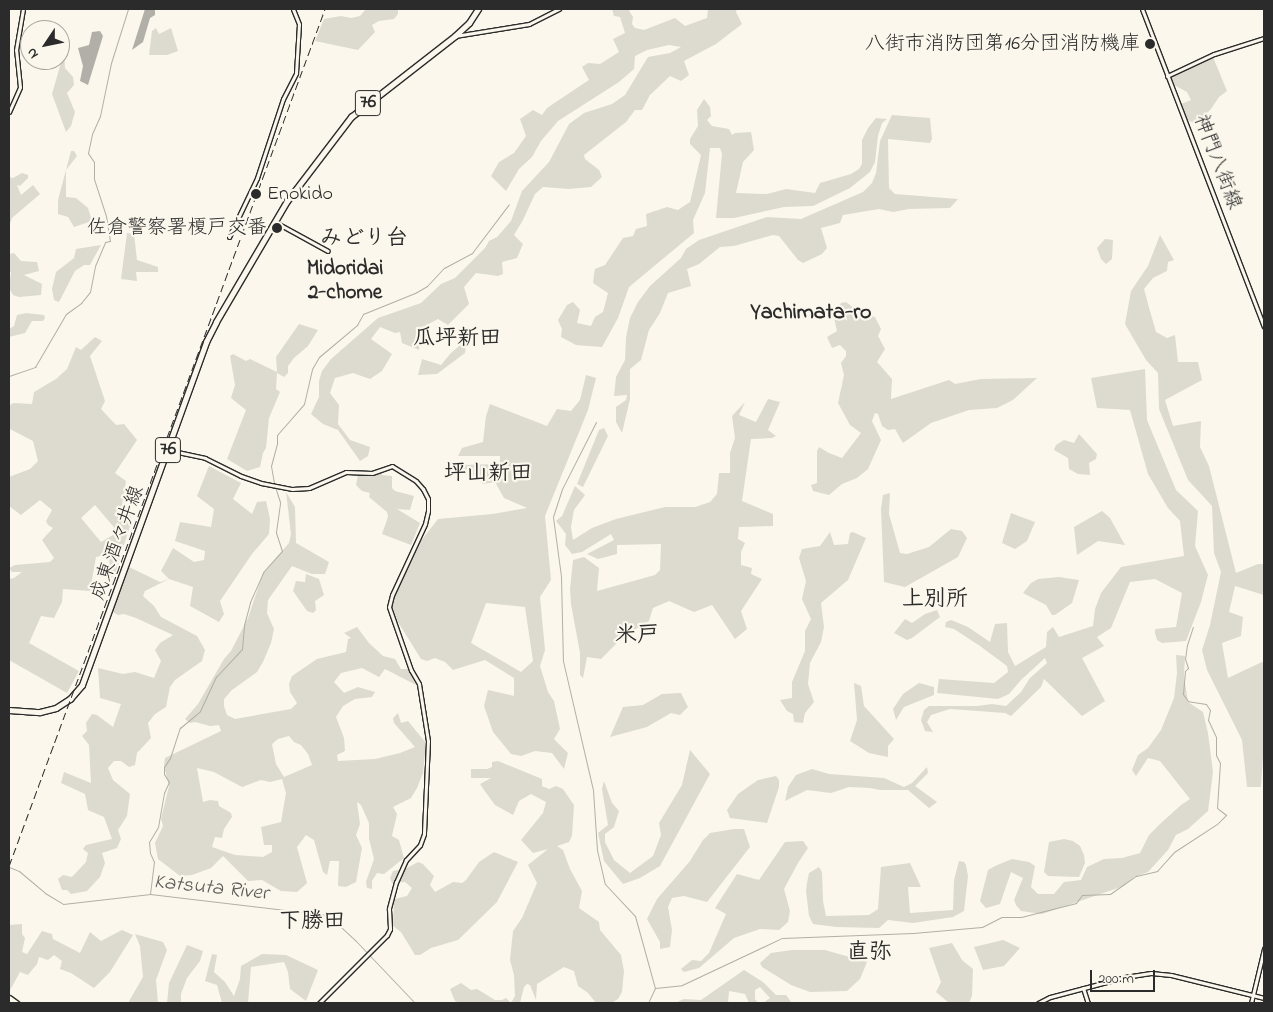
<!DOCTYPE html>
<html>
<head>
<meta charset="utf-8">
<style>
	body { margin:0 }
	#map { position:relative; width:1273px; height:1012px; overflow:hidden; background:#fbf7ec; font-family:"Indie Flower","Klee One",sans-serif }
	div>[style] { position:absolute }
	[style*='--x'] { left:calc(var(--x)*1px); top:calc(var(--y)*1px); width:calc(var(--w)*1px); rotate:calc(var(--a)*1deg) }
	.green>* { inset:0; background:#dddad0 }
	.water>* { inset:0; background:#b1afa7 }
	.stream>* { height:1px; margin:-0.5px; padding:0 0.5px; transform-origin:0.5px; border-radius:0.5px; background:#b1afa7 }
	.roads { filter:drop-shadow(1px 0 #2b2b2b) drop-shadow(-1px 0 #2b2b2b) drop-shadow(0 1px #2b2b2b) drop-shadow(0 -1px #2b2b2b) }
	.tertiary>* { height:3px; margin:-1.5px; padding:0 1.5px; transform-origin:1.5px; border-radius:1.5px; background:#fbf7ec }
	.secondary>* { height:3px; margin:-1.5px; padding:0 1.5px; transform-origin:1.5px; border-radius:1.5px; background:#fbf7ec }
	.primary>* { height:4.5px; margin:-2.25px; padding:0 2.25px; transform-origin:2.25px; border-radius:2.25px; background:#fbf7ec }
	.motorway>* { height:5px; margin:-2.5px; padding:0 2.5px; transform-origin:2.5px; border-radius:2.5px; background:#fbf7ec }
	.rail>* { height:1px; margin-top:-0.5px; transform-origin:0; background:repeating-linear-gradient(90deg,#2b2b2b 0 8px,transparent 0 12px) }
	.dots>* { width:14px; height:14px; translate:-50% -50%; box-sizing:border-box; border:2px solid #fbf7ec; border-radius:50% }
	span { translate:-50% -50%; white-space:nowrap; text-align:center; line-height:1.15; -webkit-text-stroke:4.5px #fbf7ec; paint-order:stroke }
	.shield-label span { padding:1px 4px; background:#fbf7ec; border:1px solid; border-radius:4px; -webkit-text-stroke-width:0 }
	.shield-label { font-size:19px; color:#2b2b2b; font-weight:700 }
	.poi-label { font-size:20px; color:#2b2b2b }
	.right { translate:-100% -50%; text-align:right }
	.left { translate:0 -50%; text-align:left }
	.street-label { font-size:20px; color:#2b2b2b }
	.neighbourhood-label { font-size:21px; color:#2b2b2b; font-weight:700 }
	.water-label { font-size:21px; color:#5a5956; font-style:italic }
	.quarter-label { font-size:22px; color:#2b2b2b; font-weight:700 }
	.frame { position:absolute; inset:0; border:10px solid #2b2b2b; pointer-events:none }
	.north { position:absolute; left:20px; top:20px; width:50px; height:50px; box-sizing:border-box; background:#fbf7ec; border:1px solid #a8a59f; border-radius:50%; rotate:236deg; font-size:14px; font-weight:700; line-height:20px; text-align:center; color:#2b2b2b }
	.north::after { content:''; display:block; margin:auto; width:18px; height:22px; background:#2b2b2b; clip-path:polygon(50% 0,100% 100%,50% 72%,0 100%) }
	.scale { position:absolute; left:1090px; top:970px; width:65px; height:22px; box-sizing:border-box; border:2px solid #2b2b2b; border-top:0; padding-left:6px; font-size:15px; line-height:18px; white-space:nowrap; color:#2b2b2b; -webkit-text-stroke:4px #fbf7ec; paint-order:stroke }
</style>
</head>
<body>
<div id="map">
	<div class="green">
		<i style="clip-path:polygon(366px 9px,398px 9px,398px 14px,394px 19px,379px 21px,372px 25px,375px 32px,358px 50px,315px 41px,324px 19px,341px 16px,351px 18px,360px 16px)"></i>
		<i style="clip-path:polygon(612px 9px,632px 9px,629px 11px,633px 17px,632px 24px,635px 28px,644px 30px,675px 18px,685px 26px,707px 18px,708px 9px,737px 9px,736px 12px,742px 24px,716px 44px,684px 61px,689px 75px,681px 81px,670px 76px,650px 95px,642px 110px,635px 110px,626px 122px,584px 155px,585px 159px,599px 170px,602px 177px,591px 187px,569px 189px,543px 187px,535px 194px,523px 220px,514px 235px,523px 244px,517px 258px,502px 262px,503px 274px,498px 276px,476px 273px,464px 287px,469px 304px,448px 325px,438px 319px,421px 328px,419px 350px,402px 343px,400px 332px,395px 333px,380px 327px,371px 339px,392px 354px,382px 371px,370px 379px,353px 373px,335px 378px,330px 393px,339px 405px,338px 424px,350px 440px,370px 447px,368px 456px,360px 461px,338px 430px,323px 424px,311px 414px,319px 397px,319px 381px,322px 371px,331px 359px,378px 318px,421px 303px,441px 284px,455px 278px,485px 248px,489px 241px,497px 237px,511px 221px,522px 191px,549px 162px,569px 124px,584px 113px,612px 104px,625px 95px,648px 57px,670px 53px,681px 47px,669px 45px,647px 50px,635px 56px,634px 69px,619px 82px,558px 121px,541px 141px,532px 157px,519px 169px,506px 191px,491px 176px,499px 162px,514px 153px,526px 136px,520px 119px,533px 110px,542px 115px,547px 108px,589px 80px,582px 67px,588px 63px,600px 64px,619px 52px,613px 39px,625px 33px,620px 17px,614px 16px)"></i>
		<i style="clip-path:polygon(156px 28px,159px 34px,171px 28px,178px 51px,167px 55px,149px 55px,152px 31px)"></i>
		<i style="clip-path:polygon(60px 41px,67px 44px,68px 49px,64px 50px,65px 68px,73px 77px,74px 85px,67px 93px,75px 112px,71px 126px,66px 132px,52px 94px,62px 59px)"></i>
		<i style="clip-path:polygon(1213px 57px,1227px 91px,1219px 97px,1211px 109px,1196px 124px,1185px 119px,1181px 104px,1191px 100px,1187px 92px,1172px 84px,1170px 76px)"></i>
		<i style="clip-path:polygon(704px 99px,710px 107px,711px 116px,707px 120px,712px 126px,729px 129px,732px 135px,735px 133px,751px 132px,754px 150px,743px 162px,736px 193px,767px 194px,786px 189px,815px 193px,820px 183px,851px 174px,859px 169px,862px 164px,862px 140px,868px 128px,876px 118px,887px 119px,882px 123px,878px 136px,875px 162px,870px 172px,850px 188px,813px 206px,784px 207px,734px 218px,716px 218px,722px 154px,720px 148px,710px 148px,705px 193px,693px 220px,694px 233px,629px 287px,618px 318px,602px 347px,576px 345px,561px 337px,562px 329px,558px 320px,567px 305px,573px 302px,580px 310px,577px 323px,591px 326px,595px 317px,603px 312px,608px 293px,593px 283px,594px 274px,595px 269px,605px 265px,623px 238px,633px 236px,636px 229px,647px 226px,646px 214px,667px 207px,678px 210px,690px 202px,701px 155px,690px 144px,690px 139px,698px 126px,697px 110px)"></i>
		<i style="clip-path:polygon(892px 115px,930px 118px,932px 139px,930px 143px,888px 139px,889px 188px,895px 194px,958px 199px,950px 208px,909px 209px,893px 212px,879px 209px,843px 215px,840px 223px,821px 228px,827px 248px,822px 254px,803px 263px,798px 260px,779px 236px,773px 235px,734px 246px,720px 247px,699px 264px,687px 269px,691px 286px,668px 293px,660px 313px,649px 330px,641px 360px,630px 369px,630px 399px,622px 433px,616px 422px,616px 407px,626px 400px,627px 395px,614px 396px,616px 377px,625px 360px,626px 337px,630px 318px,638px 302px,650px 286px,681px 258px,686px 249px,699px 240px,767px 217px,801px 219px,863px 192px,872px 183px,876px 173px,880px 141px)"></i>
		<i style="clip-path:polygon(71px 151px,74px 151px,77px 156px,66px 170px,66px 197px,76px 198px,88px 208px,92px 221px,74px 227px,68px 217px,58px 214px,58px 200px)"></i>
		<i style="clip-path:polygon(22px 173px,28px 175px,28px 178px,20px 186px,17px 185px,21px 195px,33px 185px,40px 194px,12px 218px,9px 226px,9px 177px,13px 178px)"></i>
		<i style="clip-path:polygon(127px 233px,134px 234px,137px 260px,158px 267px,158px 272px,136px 272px,137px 281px,121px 279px)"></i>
		<i style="clip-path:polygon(1160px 235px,1174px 260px,1168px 262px,1167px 271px,1153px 278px,1144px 289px,1148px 304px,1156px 332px,1167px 338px,1175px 335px,1178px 362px,1198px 362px,1202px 380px,1165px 400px,1173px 426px,1201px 421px,1200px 447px,1209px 466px,1236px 573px,1258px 564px,1264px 564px,1264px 595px,1235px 586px,1229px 612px,1243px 617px,1241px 636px,1222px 643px,1228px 678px,1262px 662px,1264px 664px,1264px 741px,1261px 787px,1247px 787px,1242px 740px,1207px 670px,1202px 650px,1210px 625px,1221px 572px,1214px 553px,1212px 506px,1188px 480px,1159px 409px,1158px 373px,1146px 360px,1125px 324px,1131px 291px,1148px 266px)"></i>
		<i style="clip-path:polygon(1105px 239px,1113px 240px,1112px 259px,1106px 264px,1101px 259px,1097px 248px)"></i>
		<i style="clip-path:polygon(101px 245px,90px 265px,84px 265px,75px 271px,59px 302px,54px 300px,52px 289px,56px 272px,74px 258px,76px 249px)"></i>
		<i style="clip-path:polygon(14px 253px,21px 261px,37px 262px,39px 271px,24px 275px,42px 284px,41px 295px,19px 297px,13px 295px,9px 288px,11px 272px,9px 271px,9px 254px)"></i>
		<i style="clip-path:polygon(846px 302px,859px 312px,875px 317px,881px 329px,878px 336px,885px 349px,877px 362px,892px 379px,891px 399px,949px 380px,955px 384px,981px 379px,1037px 378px,1013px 400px,997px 408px,969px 410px,931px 423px,903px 443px,895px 429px,888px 430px,882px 426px,878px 414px,875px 413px,872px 421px,881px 440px,868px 469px,857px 478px,842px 484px,829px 495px,813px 491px,811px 485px,817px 483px,817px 451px,819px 447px,829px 453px,842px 458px,861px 433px,850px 425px,838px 403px,844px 375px,841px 363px,846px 356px,846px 351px,840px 345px,832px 348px,827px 337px,837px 331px,833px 313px,841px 303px)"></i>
		<i style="clip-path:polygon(26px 313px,44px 315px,45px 318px,43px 321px,32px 321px,25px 333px,9px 337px,9px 329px,14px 326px,17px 315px)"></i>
		<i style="clip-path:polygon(299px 324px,318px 330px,308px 346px,294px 358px,288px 366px,288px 373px,284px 377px,277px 373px,276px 389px,280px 392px,269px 418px,266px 448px,263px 453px,260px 467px,247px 471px,227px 459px,246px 410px,231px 398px,235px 385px,230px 356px,233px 354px,246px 361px,250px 359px,277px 372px,276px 357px)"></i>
		<i style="clip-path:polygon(evenodd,95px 337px,102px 341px,90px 356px,105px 401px,101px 409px,116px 425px,124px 424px,137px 440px,115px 473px,126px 481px,122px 505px,130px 511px,131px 523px,114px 576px,110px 578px,109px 554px,96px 557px,90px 591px,63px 589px,62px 602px,54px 618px,41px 616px,29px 643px,79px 671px,67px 693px,9px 660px,9px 579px,14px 578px,22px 572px,12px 572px,9px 568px,15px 565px,50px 562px,54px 558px,42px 540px,53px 528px,48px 525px,46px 521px,52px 510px,40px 500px,21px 515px,9px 506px,9px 477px,30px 469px,38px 461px,33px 441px,10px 429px,9px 431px,9px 406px,13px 403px,32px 404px,34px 392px,56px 379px,67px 369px,76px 347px,81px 350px,95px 337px,95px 505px,118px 532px,101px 542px,81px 518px,95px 505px)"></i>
		<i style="clip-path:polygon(467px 339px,465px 353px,437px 374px,418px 375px,422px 359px,441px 365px,450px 354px)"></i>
		<i style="clip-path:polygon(1145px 369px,1147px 420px,1176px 490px,1198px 511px,1195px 546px,1208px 575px,1201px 602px,1186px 641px,1162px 643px,1157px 640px,1155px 633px,1155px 629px,1176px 627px,1182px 593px,1155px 579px,1130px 582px,1111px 628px,1097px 637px,1104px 646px,1082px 658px,1105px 701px,1082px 716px,1044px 679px,1041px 687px,1011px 716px,1005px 713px,950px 709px,931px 715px,927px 722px,933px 732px,925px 731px,921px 720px,924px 710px,929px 706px,977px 706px,992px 704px,1006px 706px,1021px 692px,1030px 678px,1047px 663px,1045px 658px,1021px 680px,1009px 694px,998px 699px,937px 693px,939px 679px,994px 683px,1008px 672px,1007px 666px,980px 646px,954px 629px,945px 627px,946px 622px,951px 620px,968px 627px,990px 642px,995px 624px,1007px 623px,1008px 652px,1015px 666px,1046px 647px,1047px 632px,1053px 627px,1059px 637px,1093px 626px,1095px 609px,1101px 593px,1121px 567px,1184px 556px,1180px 521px,1168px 508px,1148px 474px,1130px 410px,1097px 408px,1091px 378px)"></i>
		<i style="clip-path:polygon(evenodd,586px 375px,596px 378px,588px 410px,545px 516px,551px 580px,540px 597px,545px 650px,540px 666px,548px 692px,554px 701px,560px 729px,554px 739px,568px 753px,564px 769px,552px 753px,535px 751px,521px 756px,511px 754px,493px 732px,484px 706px,488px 690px,514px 696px,514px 678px,485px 660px,453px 670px,445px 662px,435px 658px,427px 661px,421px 659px,398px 622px,390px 601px,413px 558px,417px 546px,438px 519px,492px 514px,527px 508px,504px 498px,495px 482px,483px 484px,476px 476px,458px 474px,457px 471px,456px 466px,460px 465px,500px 464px,500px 456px,458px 456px,462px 448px,483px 442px,486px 416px,490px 404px,547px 426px,557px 409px,571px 411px,580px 400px,586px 375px,486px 603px,525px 607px,533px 661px,521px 672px,471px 643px,486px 603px)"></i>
		<i style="clip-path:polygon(768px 399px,780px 402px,768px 430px,776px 436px,772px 438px,751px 439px,742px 501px,773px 514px,773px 526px,739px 527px,738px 539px,745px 543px,741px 552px,741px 565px,752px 568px,751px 574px,762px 579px,741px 611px,747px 629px,735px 639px,712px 605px,694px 612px,669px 601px,653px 608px,649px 621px,624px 636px,601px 659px,587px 657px,583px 678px,580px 675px,580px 653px,571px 604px,570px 589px,573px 560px,584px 557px,599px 568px,597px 591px,655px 575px,660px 570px,661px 544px,617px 545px,617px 554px,598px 559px,587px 554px,614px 540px,611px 534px,582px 552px,572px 554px,565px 545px,566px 534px,556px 521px,562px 516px,575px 486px,585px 495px,574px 510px,571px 527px,573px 540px,592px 528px,616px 519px,665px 507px,695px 507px,710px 502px,717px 494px,719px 473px,730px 473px,730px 453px,735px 438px,732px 416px,745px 402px,739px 415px,756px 422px)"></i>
		<i style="clip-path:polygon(604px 428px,608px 436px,583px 487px,577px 484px,599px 430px)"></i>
		<i style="clip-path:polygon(1079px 434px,1097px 454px,1096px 459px,1089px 463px,1090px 475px,1078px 474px,1069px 469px,1068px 458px,1054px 450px,1056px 445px,1064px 440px,1074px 443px)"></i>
		<i style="clip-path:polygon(209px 466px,241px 483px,233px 499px,252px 514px,257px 502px,266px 501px,270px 519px,269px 534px,252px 554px,220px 601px,224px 614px,219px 622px,190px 606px,193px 587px,169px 579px,145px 591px,143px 596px,154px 606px,161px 617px,197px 636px,205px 650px,202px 661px,175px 680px,170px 687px,166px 707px,155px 714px,148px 723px,151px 738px,137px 753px,135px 765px,129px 767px,121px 761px,114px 761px,108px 768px,113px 780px,130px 794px,127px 816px,118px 830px,121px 839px,117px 848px,102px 853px,105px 863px,100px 877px,87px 891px,71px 894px,67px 890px,62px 890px,58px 879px,63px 875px,72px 877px,86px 862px,88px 853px,83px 849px,86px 845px,112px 839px,104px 817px,88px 810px,85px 794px,61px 783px,64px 772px,91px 783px,89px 745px,82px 736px,87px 731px,86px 723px,92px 714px,97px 715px,113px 727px,121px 704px,100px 698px,98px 668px,123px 674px,135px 672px,154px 678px,161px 661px,155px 650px,160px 643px,173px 635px,136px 618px,124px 614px,118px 615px,111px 611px,127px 566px,160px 582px,169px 579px,161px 571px,173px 548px,194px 562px,204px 560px,205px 551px,175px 541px,180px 522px,211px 527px,214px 509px,197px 496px)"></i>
		<i style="clip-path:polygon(382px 469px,382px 475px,392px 476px,392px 488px,395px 491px,414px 496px,410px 510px,397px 509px,420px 523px,411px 545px,382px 534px,388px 517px,387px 512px,369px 497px,370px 493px,362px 491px,356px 485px,358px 475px)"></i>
		<i style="clip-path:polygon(evenodd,286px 492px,295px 507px,296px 543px,329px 562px,325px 574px,312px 574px,292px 566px,268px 600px,267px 613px,274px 629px,271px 643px,263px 662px,257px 672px,232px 690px,224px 699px,224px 706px,227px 715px,235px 719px,291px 709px,297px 703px,290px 692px,289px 684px,292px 676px,317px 659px,346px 652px,348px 639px,351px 638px,344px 633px,357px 627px,369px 643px,383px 656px,395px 659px,401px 669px,408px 669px,416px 685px,385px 669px,379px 677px,362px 668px,341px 673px,334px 682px,344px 693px,358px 687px,375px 692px,372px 697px,355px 699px,343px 706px,336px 717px,344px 738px,345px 751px,337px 755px,338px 761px,375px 759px,400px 753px,415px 747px,394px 723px,393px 718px,398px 713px,401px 723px,408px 721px,426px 743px,423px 773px,417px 788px,411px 798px,393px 807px,397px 814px,392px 836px,399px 840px,404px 858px,384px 874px,377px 873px,372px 881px,372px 889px,367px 888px,366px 882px,374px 859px,369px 839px,369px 823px,361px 805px,357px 802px,360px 824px,356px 835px,362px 848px,356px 882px,346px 887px,338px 886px,339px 861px,330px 861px,327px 875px,323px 872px,314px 840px,306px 835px,297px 847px,307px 883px,297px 892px,281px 891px,262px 880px,248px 881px,223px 856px,211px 868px,192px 875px,180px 876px,158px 859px,155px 843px,163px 826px,161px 819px,169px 786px,164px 766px,165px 758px,221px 731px,219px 725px,210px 726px,195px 722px,190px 723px,185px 719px,198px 704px,224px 659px,231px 651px,248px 618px,263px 573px,289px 543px,291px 534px,286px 492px,289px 736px,294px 742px,301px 745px,308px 754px,312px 765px,284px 777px,276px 764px,272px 744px,278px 739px,289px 736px,286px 492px,197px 768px,214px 772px,242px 787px,261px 780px,270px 782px,282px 779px,286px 793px,281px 822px,261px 827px,264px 845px,272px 845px,272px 852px,263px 857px,235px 855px,212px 847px,215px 837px,222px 838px,224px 829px,232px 817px,231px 813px,219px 806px,218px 801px,210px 800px,203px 802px,197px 768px)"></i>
		<i style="clip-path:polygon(890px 493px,889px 514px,900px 553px,907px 554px,929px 547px,951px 529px,962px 531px,967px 538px,958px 557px,905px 587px,884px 582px,881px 509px,883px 495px)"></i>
		<i style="clip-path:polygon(1102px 511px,1110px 518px,1125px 545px,1098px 541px,1077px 555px,1074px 527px)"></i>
		<i style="clip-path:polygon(1011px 513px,1035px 522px,1027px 541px,1015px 549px,1002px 543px)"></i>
		<i style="clip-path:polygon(830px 532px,834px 545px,848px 544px,850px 533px,853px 532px,866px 538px,848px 580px,821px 603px,824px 627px,821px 642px,810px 663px,808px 684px,814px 702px,805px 713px,803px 723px,794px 722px,793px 714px,787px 711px,780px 700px,792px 698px,792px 682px,805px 651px,805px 631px,811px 619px,802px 599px,806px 581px,799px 558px,802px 549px,820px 546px)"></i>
		<i style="clip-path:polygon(306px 574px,319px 579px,324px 595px,315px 601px,316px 610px,313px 613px,307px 611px,293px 591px,296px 581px,305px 582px)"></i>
		<i style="clip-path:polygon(1059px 577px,1079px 580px,1072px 603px,1055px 615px,1052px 615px,1046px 605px,1023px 593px,1031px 583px,1038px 579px)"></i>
		<i style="clip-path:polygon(937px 610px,940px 617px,912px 638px,907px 640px,894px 633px,905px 619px,912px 623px,925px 614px)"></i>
		<i style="clip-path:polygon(1176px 655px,1185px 656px,1184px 677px,1188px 702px,1203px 712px,1208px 733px,1213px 772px,1208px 811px,1188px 829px,1176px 835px,1168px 850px,1148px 872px,1134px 877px,1124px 886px,1042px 914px,1021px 911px,1016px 905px,1014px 900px,1023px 878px,1011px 872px,1000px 904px,986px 908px,980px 901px,988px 870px,995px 866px,1012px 859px,1029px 862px,1035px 866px,1031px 887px,1038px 894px,1054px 894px,1064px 882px,1081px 880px,1087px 867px,1104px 859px,1122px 858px,1140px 853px,1149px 835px,1160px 824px,1181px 805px,1190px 799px,1160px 761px,1148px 758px,1136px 776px,1132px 770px,1138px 755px,1148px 748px,1161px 730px,1174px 698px,1177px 673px)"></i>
		<i style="clip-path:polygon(854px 683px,861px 686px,864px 706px,894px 739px,888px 746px,888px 757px,869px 753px,850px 741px,857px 720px)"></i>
		<i style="clip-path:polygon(919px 683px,934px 687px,934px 695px,904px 707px,896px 720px,893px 709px,903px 694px)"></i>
		<i style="clip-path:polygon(681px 693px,688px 707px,680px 715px,671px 713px,647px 727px,610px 737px,623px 707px,643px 705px,662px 694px)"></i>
		<i style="clip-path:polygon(690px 750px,710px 774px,660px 866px,640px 878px,623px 884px,604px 861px,598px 833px,608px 825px,602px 789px,604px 781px,612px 803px,619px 811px,614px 827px,605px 834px,605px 842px,614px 860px,630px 873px,653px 856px,661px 835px,659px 823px,682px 785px)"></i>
		<i style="clip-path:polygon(498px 761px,542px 779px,542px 786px,549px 789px,556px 786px,563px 789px,574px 805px,572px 836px,569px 842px,557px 846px,563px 850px,570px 869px,582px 891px,579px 908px,599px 922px,600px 930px,621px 955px,624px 971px,622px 992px,618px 999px,611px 1003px,596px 1003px,588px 993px,578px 986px,574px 971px,564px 967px,537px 984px,536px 1000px,530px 985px,527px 984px,524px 987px,520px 1003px,460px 1003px,455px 1001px,452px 994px,450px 989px,461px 983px,471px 990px,477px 989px,495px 1000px,502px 1000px,506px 998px,511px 1003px,515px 996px,514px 975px,510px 960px,513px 931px,522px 918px,537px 883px,528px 865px,548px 849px,533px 853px,521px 840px,543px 813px,546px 802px,531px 794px,519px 801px,513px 815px,495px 805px,484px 790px,480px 784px,491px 778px,471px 778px,471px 769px,487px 769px,492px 767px,492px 762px)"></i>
		<i style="clip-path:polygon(927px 767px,928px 773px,915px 786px,937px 802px,929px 808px,908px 790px,880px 790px,870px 788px,849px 787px,831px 793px,807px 790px,785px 801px,788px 787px,796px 775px,812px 769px,829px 774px,884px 778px,904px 787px,912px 783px)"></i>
		<i style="clip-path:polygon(776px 776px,779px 780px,779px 787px,767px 823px,730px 818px,727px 810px,738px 794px,758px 780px)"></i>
		<i style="clip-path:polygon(734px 829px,744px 829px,750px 847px,707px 902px,684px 896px,672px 898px,668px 907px,672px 930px,670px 947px,660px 949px,660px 942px,647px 919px,657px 899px,690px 861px,703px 840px,710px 833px)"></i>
		<i style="clip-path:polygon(1064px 839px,1073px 841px,1080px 846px,1084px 855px,1085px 863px,1079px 877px,1048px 876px,1044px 872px,1049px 842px)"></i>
		<i style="clip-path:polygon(803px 841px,808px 848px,798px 863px,784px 889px,790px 911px,788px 922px,779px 930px,760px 929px,734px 938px,699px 968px,684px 972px,681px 969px,692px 960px,701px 961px,709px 953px,726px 914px,715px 908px,737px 874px,759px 880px,785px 842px)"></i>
		<i style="clip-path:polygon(494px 852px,518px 862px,497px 902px,458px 940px,431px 948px,420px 955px,415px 955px,401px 932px,393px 926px,394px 899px,407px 896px,412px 888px,405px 882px,392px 883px,390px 878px,393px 871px,407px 868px,418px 862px,423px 864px,434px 876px,430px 885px,435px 892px,453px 882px,462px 883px,466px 880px,479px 862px)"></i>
		<i style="clip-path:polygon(959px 861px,964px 862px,966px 865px,968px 876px,964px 911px,953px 917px,913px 923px,888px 920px,879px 928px,836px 927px,813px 924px,809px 916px,806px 891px,807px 883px,809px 873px,819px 867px,822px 872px,823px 901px,826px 916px,869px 915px,878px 909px,881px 867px,910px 863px,921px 887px,908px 887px,910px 913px,953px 910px,954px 880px)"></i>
		<i style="clip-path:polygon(22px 924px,22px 934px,25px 938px,22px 952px,27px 954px,42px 931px,52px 934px,53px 939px,80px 953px,90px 932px,101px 941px,122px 930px,133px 935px,110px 972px,94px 988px,71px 973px,60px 969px,62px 961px,54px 955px,48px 960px,39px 957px,37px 964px,28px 975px,20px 972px,9px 992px,9px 925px)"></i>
		<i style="clip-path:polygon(135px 934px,163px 942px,167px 950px,156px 980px,158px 1003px,128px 1003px,143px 977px,140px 946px)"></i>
		<i style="clip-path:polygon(1003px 940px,1020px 948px,1004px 966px,983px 970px,974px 947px)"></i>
		<i style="clip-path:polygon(952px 943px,962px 960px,973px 969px,972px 996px,969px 1003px,949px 1003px,936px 992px,941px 982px,929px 948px)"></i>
		<i style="clip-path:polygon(187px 945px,203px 951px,200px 961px,187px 978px,181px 994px,181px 1003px,167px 1003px,169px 983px)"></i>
		<i style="clip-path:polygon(792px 950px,825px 950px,867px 962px,860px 979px,847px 991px,810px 992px,791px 985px,762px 967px,760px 963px,771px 953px)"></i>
		<i style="clip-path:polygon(212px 954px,217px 955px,214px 972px,225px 982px,234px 996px,240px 979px,241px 966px,262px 954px,286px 955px,318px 970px,306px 1001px,290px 989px,288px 972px,284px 962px,251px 967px,248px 1003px,222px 1003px,217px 985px,205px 981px)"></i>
		<i style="clip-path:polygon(744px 970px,763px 982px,776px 995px,786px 995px,792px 1003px,763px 1003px,770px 998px,760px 987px,755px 990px,755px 999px,758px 1003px,749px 1003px,745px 994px,729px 991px,728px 1003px,675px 1003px,684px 999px,701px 1000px)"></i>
	</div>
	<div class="water">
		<i style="clip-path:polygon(145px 9px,155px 9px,155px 15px,150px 18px,143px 42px,132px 50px)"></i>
		<i style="clip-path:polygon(100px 31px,103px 36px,88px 85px,80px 81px,83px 66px,78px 48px,89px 45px,92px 32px)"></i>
	</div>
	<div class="stream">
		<i style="--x:9;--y:376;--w:28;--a:-19"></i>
		<i style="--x:35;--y:367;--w:61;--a:-59.7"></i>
		<i style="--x:66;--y:314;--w:19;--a:-36"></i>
		<i style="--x:81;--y:303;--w:14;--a:-51"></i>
		<i style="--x:90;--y:292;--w:26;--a:-79"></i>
		<i style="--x:95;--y:266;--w:26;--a:-67"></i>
		<i style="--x:105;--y:242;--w:5;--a:-11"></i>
		<i style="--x:110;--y:241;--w:25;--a:-99"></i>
		<i style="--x:106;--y:216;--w:39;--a:-108"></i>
		<i style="--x:94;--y:179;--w:17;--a:-90"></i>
		<i style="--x:94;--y:162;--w:11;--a:-124"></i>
		<i style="--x:88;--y:153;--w:19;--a:-78"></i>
		<i style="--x:92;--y:134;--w:20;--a:-66"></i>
		<i style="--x:100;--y:116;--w:54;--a:-78.3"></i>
		<i style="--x:111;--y:63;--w:57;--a:-72.5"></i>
		<i style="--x:596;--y:422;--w:75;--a:116.9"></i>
		<i style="--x:562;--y:489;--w:29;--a:108"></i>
		<i style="--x:553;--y:517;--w:60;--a:82.3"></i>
		<i style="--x:561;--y:576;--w:85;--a:88.7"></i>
		<i style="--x:563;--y:661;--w:132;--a:76.9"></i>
		<i style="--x:593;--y:790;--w:60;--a:86.2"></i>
		<i style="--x:597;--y:850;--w:35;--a:77"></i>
		<i style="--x:605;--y:884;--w:44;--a:46.8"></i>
		<i style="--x:635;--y:916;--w:75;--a:74.5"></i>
		<i style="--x:655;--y:988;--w:17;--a:115"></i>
		<i style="--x:274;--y:483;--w:17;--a:-100"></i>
		<i style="--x:271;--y:466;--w:24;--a:-75"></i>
		<i style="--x:277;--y:443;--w:8;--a:-90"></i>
		<i style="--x:277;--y:435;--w:41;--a:-48.9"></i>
		<i style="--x:304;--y:404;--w:36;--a:-77"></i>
		<i style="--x:312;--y:369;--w:14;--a:-60"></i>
		<i style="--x:319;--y:357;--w:50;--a:-40.1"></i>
		<i style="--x:357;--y:325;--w:13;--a:-61"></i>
		<i style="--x:363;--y:314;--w:56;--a:-22"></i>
		<i style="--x:415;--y:293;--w:14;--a:-30"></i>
		<i style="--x:427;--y:286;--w:25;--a:-47"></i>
		<i style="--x:444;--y:268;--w:32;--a:-28"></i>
		<i style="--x:472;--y:253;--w:61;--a:-52.9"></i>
		<i style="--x:9;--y:867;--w:11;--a:22"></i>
		<i style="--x:19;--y:871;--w:34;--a:40"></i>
		<i style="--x:45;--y:893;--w:21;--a:31"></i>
		<i style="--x:63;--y:904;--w:88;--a:-6.6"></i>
		<i style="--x:150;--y:894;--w:179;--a:6.7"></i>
		<i style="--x:328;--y:915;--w:37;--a:43"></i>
		<i style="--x:355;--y:940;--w:87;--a:46.4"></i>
		<i style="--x:150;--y:894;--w:32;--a:-83"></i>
		<i style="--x:154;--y:862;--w:10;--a:-114"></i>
		<i style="--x:150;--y:853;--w:11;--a:-95"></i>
		<i style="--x:149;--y:842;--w:17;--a:-59"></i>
		<i style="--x:158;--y:827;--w:35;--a:-80"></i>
		<i style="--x:164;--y:793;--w:12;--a:-66"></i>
		<i style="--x:169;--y:782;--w:9;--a:-122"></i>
		<i style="--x:164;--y:774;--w:7;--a:-90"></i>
		<i style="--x:164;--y:767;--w:11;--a:-56"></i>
		<i style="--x:170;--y:758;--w:32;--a:-72"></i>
		<i style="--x:180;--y:728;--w:26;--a:-40"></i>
		<i style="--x:200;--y:711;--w:38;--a:-65"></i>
		<i style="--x:216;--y:677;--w:38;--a:-47"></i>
		<i style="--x:242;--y:649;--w:24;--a:-85"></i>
		<i style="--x:244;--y:625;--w:24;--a:-75"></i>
		<i style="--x:250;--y:602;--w:34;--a:-66"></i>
		<i style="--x:264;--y:571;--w:27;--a:-48"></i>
		<i style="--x:282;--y:551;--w:20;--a:-108"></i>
		<i style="--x:276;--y:532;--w:30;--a:-82"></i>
		<i style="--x:280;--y:502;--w:16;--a:-108"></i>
		<i style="--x:655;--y:988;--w:27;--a:-6"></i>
		<i style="--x:682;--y:985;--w:110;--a:-25.2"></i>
		<i style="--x:782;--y:938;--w:131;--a:-2.2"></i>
		<i style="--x:913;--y:933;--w:69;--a:-5"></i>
		<i style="--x:982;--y:927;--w:22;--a:-27"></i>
		<i style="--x:1002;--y:917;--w:19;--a:0"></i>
		<i style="--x:1021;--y:917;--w:57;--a:-14.3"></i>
		<i style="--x:1076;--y:903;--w:10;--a:-53"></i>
		<i style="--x:1082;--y:895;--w:28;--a:-2"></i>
		<i style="--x:1110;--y:894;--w:32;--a:-35"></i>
		<i style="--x:1136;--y:876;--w:22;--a:-13"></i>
		<i style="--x:1157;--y:871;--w:25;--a:-48"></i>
		<i style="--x:1174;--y:852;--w:51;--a:-33.1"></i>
		<i style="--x:1217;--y:824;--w:13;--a:-45"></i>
		<i style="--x:1226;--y:815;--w:11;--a:-142"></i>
		<i style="--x:1217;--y:808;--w:45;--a:-86.2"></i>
		<i style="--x:1220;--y:763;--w:9;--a:-117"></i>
		<i style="--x:1216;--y:755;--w:18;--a:-90"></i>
		<i style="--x:1216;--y:737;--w:19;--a:-115"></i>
		<i style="--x:1208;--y:720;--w:10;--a:-79"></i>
		<i style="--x:1210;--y:710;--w:7;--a:-124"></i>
		<i style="--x:1206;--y:704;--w:18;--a:-171"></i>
		<i style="--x:1188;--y:701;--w:9;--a:-126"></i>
		<i style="--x:1183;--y:694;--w:23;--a:-85"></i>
		<i style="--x:1185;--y:671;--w:4;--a:-45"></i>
		<i style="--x:1188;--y:668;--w:9;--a:-108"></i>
		<i style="--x:1185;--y:659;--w:14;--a:-82"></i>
		<i style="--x:1187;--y:645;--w:19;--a:-72"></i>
	</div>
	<div class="roads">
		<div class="tertiary">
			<i style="--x:455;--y:36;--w:75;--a:-9.2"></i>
			<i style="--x:529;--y:24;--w:34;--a:-27"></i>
			<i style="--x:1167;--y:76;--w:52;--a:-25.1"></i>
			<i style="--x:1214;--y:54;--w:52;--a:-17.7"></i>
			<i style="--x:9;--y:112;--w:27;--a:-66"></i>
			<i style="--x:20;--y:87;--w:37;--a:-96"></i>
			<i style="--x:16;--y:50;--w:42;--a:-80.3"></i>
			<i style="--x:275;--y:222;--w:60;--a:28.7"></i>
			<i style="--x:229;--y:237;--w:65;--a:-64.6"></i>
			<i style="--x:257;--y:178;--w:83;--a:-71.8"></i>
			<i style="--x:283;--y:99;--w:29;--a:-63"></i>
			<i style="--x:296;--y:73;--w:49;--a:-86.5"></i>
			<i style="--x:299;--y:24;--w:16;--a:-112"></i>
			<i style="--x:168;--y:450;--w:38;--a:12"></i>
			<i style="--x:205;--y:458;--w:40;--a:26.6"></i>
			<i style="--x:241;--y:476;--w:21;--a:19"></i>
			<i style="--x:261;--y:483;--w:32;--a:11"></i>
			<i style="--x:292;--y:489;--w:17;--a:-3"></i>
			<i style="--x:309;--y:488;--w:40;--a:-23.4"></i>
			<i style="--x:346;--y:472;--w:26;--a:2"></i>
			<i style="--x:372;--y:473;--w:21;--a:-19"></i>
			<i style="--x:392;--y:466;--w:28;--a:32"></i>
			<i style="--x:416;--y:481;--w:11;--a:49"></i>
			<i style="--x:423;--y:489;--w:11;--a:63"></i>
			<i style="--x:428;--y:499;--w:12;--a:90"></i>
			<i style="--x:428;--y:511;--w:13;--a:103"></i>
			<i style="--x:425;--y:524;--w:78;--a:114.9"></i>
			<i style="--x:392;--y:595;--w:12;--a:104"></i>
			<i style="--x:389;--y:607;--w:67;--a:70.8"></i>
			<i style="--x:411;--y:670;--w:16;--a:60"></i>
			<i style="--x:419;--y:684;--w:58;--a:81"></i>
			<i style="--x:428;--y:741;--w:93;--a:92.5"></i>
			<i style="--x:424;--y:834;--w:12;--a:110"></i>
			<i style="--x:420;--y:845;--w:21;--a:133"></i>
			<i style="--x:406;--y:860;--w:24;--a:114"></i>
			<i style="--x:396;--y:882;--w:28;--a:105"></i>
			<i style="--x:389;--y:909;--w:20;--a:87"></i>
			<i style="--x:390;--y:929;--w:7;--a:117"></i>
			<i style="--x:387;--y:935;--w:96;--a:135"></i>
			<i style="--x:1083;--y:988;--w:16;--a:72"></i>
			<i style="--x:1038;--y:1003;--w:13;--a:-27"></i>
			<i style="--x:1050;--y:997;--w:78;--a:-14.9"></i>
			<i style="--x:1125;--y:977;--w:26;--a:-9"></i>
			<i style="--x:1151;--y:973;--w:20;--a:6"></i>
			<i style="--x:1171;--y:975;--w:96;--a:13.9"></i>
			<i style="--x:1251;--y:1003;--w:56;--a:-76.5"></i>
		</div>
		<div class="secondary">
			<i style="--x:1142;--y:9;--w:340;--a:69"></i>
		</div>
		<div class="primary">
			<i style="--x:9;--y:710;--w:31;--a:4"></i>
			<i style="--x:40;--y:712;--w:16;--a:-14"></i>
			<i style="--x:56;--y:708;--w:17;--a:-33"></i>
			<i style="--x:70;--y:699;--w:18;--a:-49"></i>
			<i style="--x:82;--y:685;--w:365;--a:-70.1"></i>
			<i style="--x:206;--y:342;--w:22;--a:-63"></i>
			<i style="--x:216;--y:322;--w:140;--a:-59.6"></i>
			<i style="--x:287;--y:201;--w:106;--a:-52.7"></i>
			<i style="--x:351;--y:117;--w:132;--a:-37.9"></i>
			<i style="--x:455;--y:36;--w:19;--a:-43"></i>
			<i style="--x:469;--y:23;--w:17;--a:-57"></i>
		</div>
		<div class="motorway">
			<i style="--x:9;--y:998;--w:9;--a:36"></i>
		</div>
	</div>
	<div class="rail">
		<i style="--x:9;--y:866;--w:913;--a:-69.76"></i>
	</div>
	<div class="dots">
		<i style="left:1150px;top:44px;background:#2b2b2b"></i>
		<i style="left:256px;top:194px;background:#2b2b2b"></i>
		<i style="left:277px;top:228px;background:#2b2b2b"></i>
	</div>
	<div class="shield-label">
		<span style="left:368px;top:103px">76</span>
		<span style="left:168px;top:450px">76</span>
	</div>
	<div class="poi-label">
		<span class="right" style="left:1140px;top:44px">八街市消防団第16分団消防機庫</span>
		<span class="left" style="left:267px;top:194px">Enokido</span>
		<span class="right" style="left:267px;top:228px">佐倉警察署榎戸交番</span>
	</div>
	<div class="street-label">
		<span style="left:1217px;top:162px;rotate:69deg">神門八街線</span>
		<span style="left:118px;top:543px;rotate:-70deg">成東酒々井線</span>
	</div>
	<div class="neighbourhood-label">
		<span style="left:345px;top:281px">Midoridai<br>2-chome</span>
	</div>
	<div class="water-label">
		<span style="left:211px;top:888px;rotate:6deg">Katsuta River</span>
	</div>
	<div class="quarter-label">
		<span style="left:364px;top:240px">みどり台</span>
		<span style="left:811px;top:314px">Yachimata-ro</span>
		<span style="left:457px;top:340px">瓜坪新田</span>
		<span style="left:488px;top:475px">坪山新田</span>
		<span style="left:935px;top:601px">上別所</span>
		<span style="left:637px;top:637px">米戸</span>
		<span style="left:312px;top:923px">下勝田</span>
		<span style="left:869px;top:954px">直弥</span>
	</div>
	<div class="frame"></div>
	<div class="north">N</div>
	<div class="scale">200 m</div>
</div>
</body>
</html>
